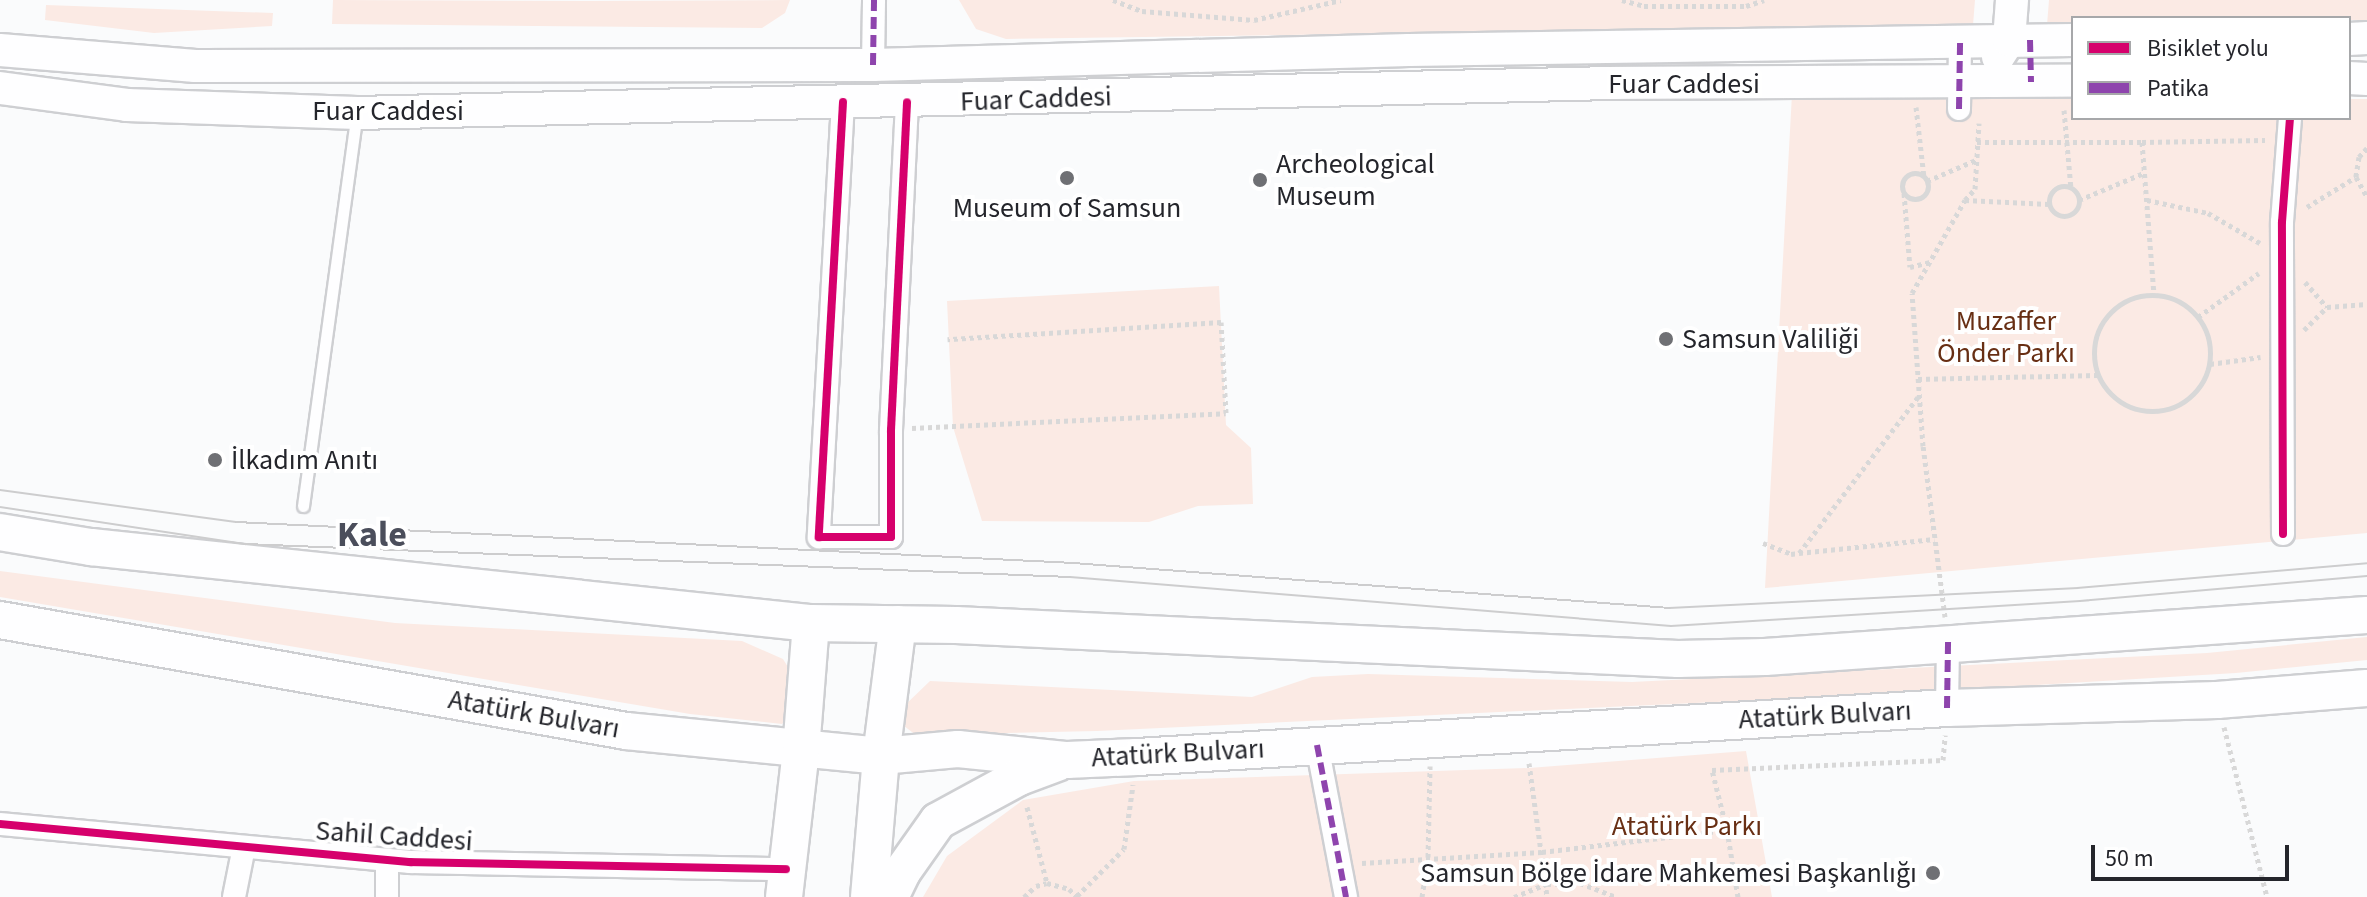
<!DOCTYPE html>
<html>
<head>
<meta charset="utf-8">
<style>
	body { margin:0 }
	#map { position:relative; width:2367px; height:897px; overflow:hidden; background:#fafbfc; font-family:"Source Sans 3",sans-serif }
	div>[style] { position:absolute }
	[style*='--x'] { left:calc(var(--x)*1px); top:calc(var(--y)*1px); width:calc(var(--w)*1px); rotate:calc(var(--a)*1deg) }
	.green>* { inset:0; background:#fbeae4 }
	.path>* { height:5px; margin-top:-2.5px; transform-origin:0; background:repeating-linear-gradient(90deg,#d8d8d8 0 4px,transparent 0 8px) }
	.path>.ring { margin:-2.5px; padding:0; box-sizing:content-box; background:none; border:5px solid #d8d8d8; border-radius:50% }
	.roads { filter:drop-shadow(2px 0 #cecfd2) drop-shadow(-2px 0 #cecfd2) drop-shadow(0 2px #cecfd2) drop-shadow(0 -2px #cecfd2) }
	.lane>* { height:11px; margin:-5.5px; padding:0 5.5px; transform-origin:5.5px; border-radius:5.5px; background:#fefeff }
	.street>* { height:22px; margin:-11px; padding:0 11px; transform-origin:11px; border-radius:11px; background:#fefeff }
	.secondary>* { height:32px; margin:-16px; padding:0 16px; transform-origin:16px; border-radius:16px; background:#fefeff }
	.primary>* { height:36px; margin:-18px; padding:0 18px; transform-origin:18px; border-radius:18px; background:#fefeff }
	.tram>* { height:2px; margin:-1px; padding:0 1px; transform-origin:1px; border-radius:1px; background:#cdcdce }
	.quiet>* { height:6px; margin-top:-3px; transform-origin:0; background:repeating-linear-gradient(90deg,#8e44ad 0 12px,transparent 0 18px) }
	.cycleway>* { height:8px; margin:-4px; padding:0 4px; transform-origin:4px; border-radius:4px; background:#d6006c }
	.dots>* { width:22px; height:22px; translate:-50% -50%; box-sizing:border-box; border:4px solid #fff; border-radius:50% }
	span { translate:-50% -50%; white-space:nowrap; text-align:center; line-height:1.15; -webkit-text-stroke:8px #fff; paint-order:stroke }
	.street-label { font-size:28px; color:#24252b }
	.poi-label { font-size:28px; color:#24252b }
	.left { translate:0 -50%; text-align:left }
	.right { translate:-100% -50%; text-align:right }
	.park-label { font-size:28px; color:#682f14 }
	.district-label { font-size:36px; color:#4b4e5b; font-weight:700 }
	.legend { position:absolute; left:2071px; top:16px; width:280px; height:104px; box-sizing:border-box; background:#fff; border:2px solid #a7a8aa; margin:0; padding:10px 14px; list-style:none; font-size:24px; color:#24252b }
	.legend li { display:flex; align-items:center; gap:16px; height:40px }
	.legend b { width:40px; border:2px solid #a7a8aa }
	.scale { position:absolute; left:2091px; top:845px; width:198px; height:36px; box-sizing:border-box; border:4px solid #24252b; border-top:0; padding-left:10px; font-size:24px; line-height:28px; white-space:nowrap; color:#24252b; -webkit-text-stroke:6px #fff; paint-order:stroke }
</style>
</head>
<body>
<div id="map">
	<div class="green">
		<i style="clip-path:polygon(333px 0,589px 1px,790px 0,785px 13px,762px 28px,332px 24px)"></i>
		<i style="clip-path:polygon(959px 0,1975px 0,1973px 25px,1006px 39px,976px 29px)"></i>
		<i style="clip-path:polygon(2049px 0,2367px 0,2367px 20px,2073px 18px,2073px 25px,2047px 25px)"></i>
		<i style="clip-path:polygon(46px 5px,273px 13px,272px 26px,154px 33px,45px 20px)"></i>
		<i style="clip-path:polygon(1792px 94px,2073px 96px,2073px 118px,2349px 118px,2349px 99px,2367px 99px,2367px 533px,1765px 588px)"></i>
		<i style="clip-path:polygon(1219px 286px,1226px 425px,1251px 448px,1253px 504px,1198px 506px,1149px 522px,982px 521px,953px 427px,947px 301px)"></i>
		<i style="clip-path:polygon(0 571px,395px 623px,742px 641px,783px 659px,794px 677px,794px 708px,782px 724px,690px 714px,0 597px)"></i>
		<i style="clip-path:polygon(2367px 637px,2367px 660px,2236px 673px,1884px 694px,1097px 731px,916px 735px,900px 723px,902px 708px,930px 681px,1252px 697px,1312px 677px,1368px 674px,1632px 682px,2207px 653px)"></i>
		<i style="clip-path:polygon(1746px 751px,1772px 897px,923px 897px,947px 856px,1023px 800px,1134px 781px,1529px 768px)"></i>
	</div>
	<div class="path">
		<i style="--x:1113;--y:0;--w:31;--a:21"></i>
		<i style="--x:1142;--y:11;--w:112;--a:4.6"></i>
		<i style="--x:1254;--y:20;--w:89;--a:-12.9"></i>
		<i style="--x:1622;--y:0;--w:23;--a:15"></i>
		<i style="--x:1644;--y:6;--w:102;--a:0"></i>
		<i style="--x:1746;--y:6;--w:19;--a:-18"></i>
		<i style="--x:1916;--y:107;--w:70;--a:83.5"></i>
		<i style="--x:2064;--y:110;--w:78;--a:84.9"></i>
		<i style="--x:1977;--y:142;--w:165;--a:0"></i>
		<i style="--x:2142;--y:142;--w:152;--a:85.5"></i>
		<i style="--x:2142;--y:142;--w:123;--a:-0.9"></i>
		<i style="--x:2367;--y:148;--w:12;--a:132"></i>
		<i style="--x:2359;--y:157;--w:20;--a:99"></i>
		<i style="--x:2356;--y:177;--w:23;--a:61"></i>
		<i class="ring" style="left:1902px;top:173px;width:21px;height:21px"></i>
		<i style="--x:1927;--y:181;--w:53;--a:-23.2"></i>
		<i class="ring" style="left:2049px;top:186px;width:25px;height:25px"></i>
		<i style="--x:1904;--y:193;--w:74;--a:85.4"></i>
		<i style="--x:1910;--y:267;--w:21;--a:-14"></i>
		<i style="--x:1965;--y:200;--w:84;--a:2.7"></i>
		<i style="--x:2079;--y:200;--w:70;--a:-22.6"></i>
		<i style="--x:2147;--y:200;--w:62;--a:12"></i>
		<i style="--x:2208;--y:213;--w:60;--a:30"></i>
		<i style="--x:2307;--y:207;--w:57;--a:-31.5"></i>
		<i style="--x:2305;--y:282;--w:33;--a:49"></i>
		<i style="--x:2327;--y:307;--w:40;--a:-4.3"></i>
		<i class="ring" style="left:2094px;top:295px;width:111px;height:111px"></i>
		<i style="--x:2198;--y:317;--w:75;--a:-35.8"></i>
		<i style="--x:2304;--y:330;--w:33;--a:-45"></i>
		<i style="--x:2210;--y:364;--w:51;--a:-7.8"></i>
		<i style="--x:1918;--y:379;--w:180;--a:-1.3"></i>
		<i style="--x:1918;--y:397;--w:196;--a:127.3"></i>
		<i style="--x:1799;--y:553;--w:136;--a:-5.9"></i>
		<i style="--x:912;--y:428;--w:314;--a:-2.7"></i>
		<i style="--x:1226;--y:413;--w:91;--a:-93.1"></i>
		<i style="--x:1221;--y:322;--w:274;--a:176.4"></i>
		<i style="--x:1763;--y:543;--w:30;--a:21"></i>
		<i style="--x:1791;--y:554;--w:8;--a:-7"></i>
		<i style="--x:1945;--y:617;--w:172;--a:-97.3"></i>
		<i style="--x:1923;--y:446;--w:153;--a:-94.1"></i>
		<i style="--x:1912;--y:293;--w:107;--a:-60.3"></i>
		<i style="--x:1965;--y:200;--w:15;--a:-48"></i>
		<i style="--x:1975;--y:189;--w:66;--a:-86.5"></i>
		<i style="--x:2224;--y:727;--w:175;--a:75.8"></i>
		<i style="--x:1529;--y:763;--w:135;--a:82.3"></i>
		<i style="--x:1027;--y:807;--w:79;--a:75.3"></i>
		<i style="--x:1362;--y:863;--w:180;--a:-3.5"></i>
		<i style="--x:1542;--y:852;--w:186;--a:-6.8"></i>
		<i style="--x:1077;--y:896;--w:66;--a:-45"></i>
		<i style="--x:1124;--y:849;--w:65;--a:-82"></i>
		<i style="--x:1024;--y:897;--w:16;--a:-43"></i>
		<i style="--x:1036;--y:886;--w:11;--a:-15"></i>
		<i style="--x:1047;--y:883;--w:23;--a:15"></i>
		<i style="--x:1069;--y:889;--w:12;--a:42"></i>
		<i style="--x:1422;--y:897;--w:40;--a:-81.5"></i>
		<i style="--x:1428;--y:857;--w:91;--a:-88.7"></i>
		<i style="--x:1514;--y:897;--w:35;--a:-22"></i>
		<i style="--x:1547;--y:884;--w:33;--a:-2"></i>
		<i style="--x:1580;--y:883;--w:39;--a:21"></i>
		<i style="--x:1738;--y:897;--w:68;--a:-99.3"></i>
		<i style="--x:1727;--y:830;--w:62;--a:-104"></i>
		<i style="--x:1712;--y:770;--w:231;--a:-2.5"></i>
		<i style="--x:1943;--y:760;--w:25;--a:-85"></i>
	</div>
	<div class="roads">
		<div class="lane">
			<i style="--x:303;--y:506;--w:396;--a:-82.2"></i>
		</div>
		<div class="street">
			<i style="--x:873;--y:65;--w:65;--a:-89.1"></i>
			<i style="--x:843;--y:102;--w:436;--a:93.2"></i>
			<i style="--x:819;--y:537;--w:72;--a:0"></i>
			<i style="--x:891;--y:537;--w:107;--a:-90"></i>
			<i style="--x:891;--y:430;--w:328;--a:-87.2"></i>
			<i style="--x:1959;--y:109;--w:67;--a:-89.1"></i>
			<i style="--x:2283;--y:534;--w:312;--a:-90.2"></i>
			<i style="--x:2282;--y:222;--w:104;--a:-85.6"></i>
			<i style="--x:1947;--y:708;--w:66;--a:-89.1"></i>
			<i style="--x:1317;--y:745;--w:155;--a:79.2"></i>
			<i style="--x:0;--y:824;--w:412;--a:5.3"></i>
			<i style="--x:410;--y:862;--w:376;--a:1.1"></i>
			<i style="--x:234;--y:897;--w:51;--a:-78.7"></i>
			<i style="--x:387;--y:897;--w:37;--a:-90"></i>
		</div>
		<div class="secondary">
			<i style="--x:2349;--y:39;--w:18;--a:-3"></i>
			<i style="--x:0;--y:50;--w:196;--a:4.7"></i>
			<i style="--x:195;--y:66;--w:678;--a:-0.08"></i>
			<i style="--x:873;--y:65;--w:536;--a:-1.6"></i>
			<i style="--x:1409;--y:50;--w:664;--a:-0.86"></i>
			<i style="--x:1998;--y:57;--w:20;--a:-57"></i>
			<i style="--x:2009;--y:40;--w:40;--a:-85.7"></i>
			<i style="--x:2349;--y:78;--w:18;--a:3"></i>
			<i style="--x:0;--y:88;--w:128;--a:7.6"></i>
			<i style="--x:127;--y:105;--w:230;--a:2"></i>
			<i style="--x:357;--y:113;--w:1259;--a:-1.37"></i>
			<i style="--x:1616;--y:83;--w:457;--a:-0.3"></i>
		</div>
		<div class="primary">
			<i style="--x:0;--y:532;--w:92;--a:9.4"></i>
			<i style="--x:91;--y:547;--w:724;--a:6.03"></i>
			<i style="--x:811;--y:623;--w:145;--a:0.8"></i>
			<i style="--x:956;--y:625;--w:723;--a:2.7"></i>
			<i style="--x:1678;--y:659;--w:87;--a:-1.3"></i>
			<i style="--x:1765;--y:657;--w:603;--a:-3.99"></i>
			<i style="--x:0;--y:620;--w:636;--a:10.05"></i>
			<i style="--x:626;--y:731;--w:256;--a:5.6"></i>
			<i style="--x:881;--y:756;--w:77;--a:-5.2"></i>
			<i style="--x:958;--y:749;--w:110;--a:5.8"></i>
			<i style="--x:1067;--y:760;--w:70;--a:-2.5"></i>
			<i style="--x:1137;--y:757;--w:811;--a:-3.46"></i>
			<i style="--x:1947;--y:708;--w:270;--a:-1.7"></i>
			<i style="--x:2217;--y:700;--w:150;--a:-4.6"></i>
			<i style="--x:784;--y:897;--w:148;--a:-83.4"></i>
			<i style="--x:801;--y:750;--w:127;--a:-85.5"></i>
			<i style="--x:869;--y:897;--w:142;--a:-85.1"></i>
			<i style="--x:881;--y:756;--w:133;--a:-82.7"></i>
			<i style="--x:890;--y:897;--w:28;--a:-64"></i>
			<i style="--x:902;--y:872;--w:62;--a:-54.8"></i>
			<i style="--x:938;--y:821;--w:92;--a:-28.5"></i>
			<i style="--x:1019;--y:777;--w:40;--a:-20.2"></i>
		</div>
	</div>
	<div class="tram">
		<i style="--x:0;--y:490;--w:238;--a:7.7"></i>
		<i style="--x:236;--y:522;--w:838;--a:2.8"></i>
		<i style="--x:1073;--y:563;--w:599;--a:4.31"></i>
		<i style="--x:1670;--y:608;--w:408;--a:-2.8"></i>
		<i style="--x:2078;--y:588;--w:290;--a:-4.9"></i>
		<i style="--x:0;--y:507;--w:248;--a:8.6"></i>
		<i style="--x:245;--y:544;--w:826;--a:2.29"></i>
		<i style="--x:1070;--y:577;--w:603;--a:4.66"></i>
		<i style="--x:1671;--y:626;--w:410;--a:-3.5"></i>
		<i style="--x:2080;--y:601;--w:288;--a:-5"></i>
	</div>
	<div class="quiet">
		<i style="--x:2030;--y:40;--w:42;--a:88.6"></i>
		<i style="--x:873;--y:65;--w:65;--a:-89.1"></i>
		<i style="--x:1959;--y:109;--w:67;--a:-89.1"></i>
		<i style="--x:1947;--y:708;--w:66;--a:-89.1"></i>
		<i style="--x:1317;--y:745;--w:155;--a:79.2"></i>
	</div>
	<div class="cycleway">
		<i style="--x:843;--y:102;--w:436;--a:93.2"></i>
		<i style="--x:819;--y:537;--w:72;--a:0"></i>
		<i style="--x:891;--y:537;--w:107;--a:-90"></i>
		<i style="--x:891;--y:430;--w:328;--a:-87.2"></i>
		<i style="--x:2283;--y:534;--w:312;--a:-90.2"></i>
		<i style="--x:2282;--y:222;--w:104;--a:-85.6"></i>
		<i style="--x:0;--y:824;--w:412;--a:5.3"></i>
		<i style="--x:410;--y:862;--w:376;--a:1.1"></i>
	</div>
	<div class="dots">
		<i style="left:1067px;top:178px;background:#6f7074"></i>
		<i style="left:1260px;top:180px;background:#6f7074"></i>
		<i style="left:1666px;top:339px;background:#6f7074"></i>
		<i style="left:215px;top:460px;background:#6f7074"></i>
		<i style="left:1933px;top:873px;background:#6f7074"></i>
	</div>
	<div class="street-label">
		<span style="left:1684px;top:84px">Fuar Caddesi</span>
		<span style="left:1036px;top:99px;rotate:-2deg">Fuar Caddesi</span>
		<span style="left:388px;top:111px">Fuar Caddesi</span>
		<span style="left:534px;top:714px;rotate:10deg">Atatürk Bulvarı</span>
		<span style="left:1825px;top:715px;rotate:-3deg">Atatürk Bulvarı</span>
		<span style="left:1178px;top:753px;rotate:-3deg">Atatürk Bulvarı</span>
		<span style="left:394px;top:836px;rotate:4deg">Sahil Caddesi</span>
	</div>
	<div class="poi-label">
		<span class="left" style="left:1276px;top:180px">Archeological<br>Museum</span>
		<span style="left:1067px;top:208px">Museum of Samsun</span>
		<span class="left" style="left:1682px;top:339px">Samsun Valiliği</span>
		<span class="left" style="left:231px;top:460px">İlkadım Anıtı</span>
		<span class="right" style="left:1917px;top:873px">Samsun Bölge İdare Mahkemesi Başkanlığı</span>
	</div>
	<div class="park-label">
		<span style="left:2006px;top:337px">Muzaffer<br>Önder Parkı</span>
		<span style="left:1687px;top:826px">Atatürk Parkı</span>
	</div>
	<div class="district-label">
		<span style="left:372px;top:535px">Kale</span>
	</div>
	<ul class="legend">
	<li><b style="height:10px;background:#d6006c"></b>Bisiklet yolu</li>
	<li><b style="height:10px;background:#8e44ad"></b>Patika</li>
	</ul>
	<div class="scale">50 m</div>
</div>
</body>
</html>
